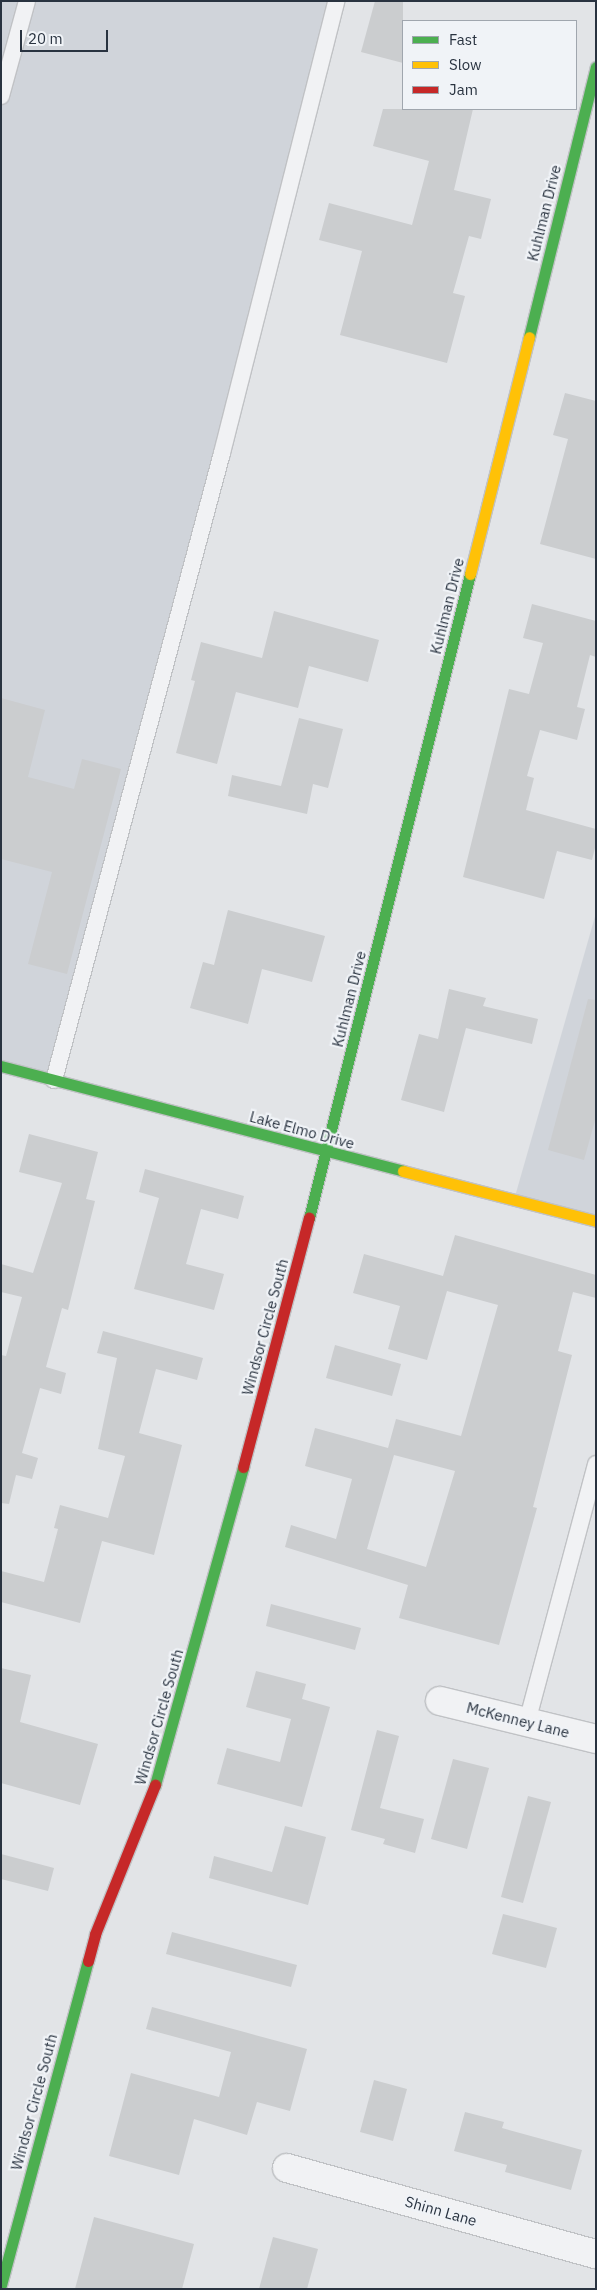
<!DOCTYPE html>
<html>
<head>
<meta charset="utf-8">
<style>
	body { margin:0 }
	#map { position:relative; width:597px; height:2290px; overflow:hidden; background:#e2e4e7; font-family:"IBM Plex Sans",sans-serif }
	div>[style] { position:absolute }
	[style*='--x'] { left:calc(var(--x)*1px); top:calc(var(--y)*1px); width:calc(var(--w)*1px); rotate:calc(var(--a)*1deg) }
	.built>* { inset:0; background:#d0d4da }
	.building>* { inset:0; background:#cbcdcf }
	.roads { filter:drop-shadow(1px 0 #c0c2c5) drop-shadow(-1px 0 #c0c2c5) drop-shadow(0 1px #c0c2c5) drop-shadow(0 -1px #c0c2c5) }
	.lane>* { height:16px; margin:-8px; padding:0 8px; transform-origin:8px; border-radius:8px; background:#f1f2f4 }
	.street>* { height:28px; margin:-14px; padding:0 14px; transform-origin:14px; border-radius:14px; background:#f1f2f4 }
	.fast>* { height:11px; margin:-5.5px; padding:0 5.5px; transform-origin:5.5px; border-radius:5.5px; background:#4caf50 }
	.slow>* { height:11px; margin:-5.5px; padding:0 5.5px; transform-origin:5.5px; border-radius:5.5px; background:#ffc107 }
	.jam>* { height:11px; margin:-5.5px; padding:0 5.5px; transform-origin:5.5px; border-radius:5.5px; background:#c62828 }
	span { translate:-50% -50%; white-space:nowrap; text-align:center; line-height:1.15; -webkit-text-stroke:4.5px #f0f3f7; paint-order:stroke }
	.street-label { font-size:15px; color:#293340 }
	.frame { position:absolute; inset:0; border:2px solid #293340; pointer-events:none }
	.legend { position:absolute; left:402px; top:20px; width:175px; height:90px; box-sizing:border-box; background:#f0f3f7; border:1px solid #a0a6ae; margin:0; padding:6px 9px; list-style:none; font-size:15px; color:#293340 }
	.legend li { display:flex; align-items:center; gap:10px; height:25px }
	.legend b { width:25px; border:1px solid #a0a6ae }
	.scale { position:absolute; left:20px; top:30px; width:88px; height:22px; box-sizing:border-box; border:2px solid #293340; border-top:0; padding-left:6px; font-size:15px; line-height:18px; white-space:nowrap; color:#293340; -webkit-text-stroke:4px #f0f3f7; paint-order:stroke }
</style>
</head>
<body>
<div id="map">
	<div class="built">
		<i style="clip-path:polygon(1px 1px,334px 1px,54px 1080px,1px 1066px)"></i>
		<i style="clip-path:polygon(596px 913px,596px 1221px,514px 1200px)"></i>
	</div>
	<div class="building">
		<i style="clip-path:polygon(375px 1px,403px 1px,403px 63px,361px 52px)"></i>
		<i style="clip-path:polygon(383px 109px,473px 109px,454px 190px,491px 199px,481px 239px,469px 236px,453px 293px,465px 296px,447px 363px,340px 335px,362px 251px,319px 240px,329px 203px,412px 225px,429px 161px,373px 146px)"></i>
		<i style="clip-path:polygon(565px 393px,596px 401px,596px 559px,540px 544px,568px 439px,553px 435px)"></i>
		<i style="clip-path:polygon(532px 604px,596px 621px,596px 657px,590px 655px,577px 707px,585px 709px,577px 740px,540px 730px,527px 776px,534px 778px,526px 810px,596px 829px,596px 844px,592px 860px,557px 851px,544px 899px,463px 877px,509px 689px,529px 694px,543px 643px,523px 638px)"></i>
		<i style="clip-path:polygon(274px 611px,379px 640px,368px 682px,309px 666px,298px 708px,236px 692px,217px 764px,176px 753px,195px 681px,191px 680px,201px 642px,262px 658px)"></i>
		<i style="clip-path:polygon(1px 698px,45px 710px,28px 777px,74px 789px,82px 759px,121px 769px,67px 974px,28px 964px,52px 872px,1px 859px)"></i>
		<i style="clip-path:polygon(299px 718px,343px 729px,328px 788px,313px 784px,307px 814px,228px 796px,232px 775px,281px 786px)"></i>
		<i style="clip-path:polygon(228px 910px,325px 936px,312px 982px,262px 969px,248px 1024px,190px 1008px,203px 962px,214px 965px)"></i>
		<i style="clip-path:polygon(449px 989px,486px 998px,483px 1006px,538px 1019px,532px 1044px,466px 1028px,444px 1112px,401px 1100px,419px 1034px,438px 1039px)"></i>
		<i style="clip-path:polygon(588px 999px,596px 1000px,596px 1117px,584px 1160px,548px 1150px)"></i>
		<i style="clip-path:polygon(29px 1134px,98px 1152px,86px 1199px,95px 1201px,68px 1310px,62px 1308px,46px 1367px,66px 1373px,61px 1394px,40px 1388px,22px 1453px,38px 1458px,32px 1479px,16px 1475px,9px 1504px,1px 1503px,1px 1355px,6px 1356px,22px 1297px,1px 1292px,1px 1264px,33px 1273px,62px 1183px,19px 1172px)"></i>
		<i style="clip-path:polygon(145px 1169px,244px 1196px,238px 1219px,201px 1209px,186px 1264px,224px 1274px,214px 1310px,134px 1289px,159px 1198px,139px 1192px)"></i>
		<i style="clip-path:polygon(evenodd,455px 1235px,596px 1275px,596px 1298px,573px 1292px,558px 1351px,572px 1355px,533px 1507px,537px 1508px,499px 1645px,399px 1618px,408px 1585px,285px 1547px,291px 1525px,336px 1539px,352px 1479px,305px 1466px,315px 1428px,388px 1448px,396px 1419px,461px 1436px,498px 1305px,447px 1291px,427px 1360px,388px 1349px,400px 1306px,353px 1293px,364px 1254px,443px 1276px,455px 1235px,394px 1455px,455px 1471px,426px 1567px,367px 1549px,394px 1455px)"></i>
		<i style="clip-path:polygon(103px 1331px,203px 1358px,197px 1380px,156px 1369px,139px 1433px,182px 1445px,154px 1555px,102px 1541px,80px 1623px,1px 1602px,1px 1571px,44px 1582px,58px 1529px,54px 1528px,60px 1505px,108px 1518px,125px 1456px,98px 1449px,117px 1358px,97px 1353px)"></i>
		<i style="clip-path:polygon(335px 1345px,401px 1364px,392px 1396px,326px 1378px)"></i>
		<i style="clip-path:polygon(271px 1604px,361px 1628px,355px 1650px,266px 1626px)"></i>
		<i style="clip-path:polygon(1px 1668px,31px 1675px,20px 1722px,98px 1744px,80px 1805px,1px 1783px)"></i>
		<i style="clip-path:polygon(256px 1671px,306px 1684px,302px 1699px,330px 1707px,302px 1807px,217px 1784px,227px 1748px,280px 1762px,291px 1719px,246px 1707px)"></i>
		<i style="clip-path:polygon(377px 1730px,399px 1736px,380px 1808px,424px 1819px,415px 1853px,383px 1844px,385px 1839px,351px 1830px)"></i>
		<i style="clip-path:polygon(453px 1759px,489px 1768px,467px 1849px,431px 1839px)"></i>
		<i style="clip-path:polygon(528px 1796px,551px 1802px,523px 1903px,501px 1897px)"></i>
		<i style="clip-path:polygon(285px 1826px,326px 1837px,308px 1905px,209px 1878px,214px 1856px,272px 1872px)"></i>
		<i style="clip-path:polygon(1px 1854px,54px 1868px,48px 1891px,1px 1879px)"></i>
		<i style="clip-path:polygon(503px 1914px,557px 1928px,546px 1968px,492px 1954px)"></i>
		<i style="clip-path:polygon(172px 1932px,297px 1965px,291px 1987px,166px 1954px)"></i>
		<i style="clip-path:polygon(152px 2007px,307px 2049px,290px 2111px,257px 2102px,247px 2135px,194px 2119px,179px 2175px,109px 2156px,131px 2073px,219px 2097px,231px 2052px,146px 2029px)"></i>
		<i style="clip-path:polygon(374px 2080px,407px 2089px,393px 2141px,360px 2132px)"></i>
		<i style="clip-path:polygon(465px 2112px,504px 2122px,502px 2128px,582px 2150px,571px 2190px,505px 2172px,507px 2165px,454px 2151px)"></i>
		<i style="clip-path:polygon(94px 2217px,194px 2244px,182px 2289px,75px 2289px)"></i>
		<i style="clip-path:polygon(273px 2237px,318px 2249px,307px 2289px,259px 2289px)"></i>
	</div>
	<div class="roads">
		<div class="lane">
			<i style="--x:1;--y:96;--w:98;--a:-74.7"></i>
			<i style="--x:54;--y:1080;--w:649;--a:-75"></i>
			<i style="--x:222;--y:453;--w:466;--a:-75.8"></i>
			<i style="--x:527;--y:1722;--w:267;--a:-75"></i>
		</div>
		<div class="street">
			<i style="--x:440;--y:1701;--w:161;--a:13.7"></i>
			<i style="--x:287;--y:2168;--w:321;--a:15.6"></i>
		</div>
		<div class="fast">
			<i style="--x:529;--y:337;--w:278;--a:-76.1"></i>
			<i style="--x:1;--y:1066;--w:415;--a:14.6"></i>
			<i style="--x:309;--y:1218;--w:664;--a:-75.96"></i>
			<i style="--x:155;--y:1785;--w:330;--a:-74.5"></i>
			<i style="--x:1;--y:2285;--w:335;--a:-75"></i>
		</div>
		<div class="slow">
			<i style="--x:470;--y:574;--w:244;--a:-76"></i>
			<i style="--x:403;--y:1171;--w:199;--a:14.5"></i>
		</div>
		<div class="jam">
			<i style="--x:243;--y:1467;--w:258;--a:-75.2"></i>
			<i style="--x:88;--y:1961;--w:28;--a:-75"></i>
			<i style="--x:95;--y:1934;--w:161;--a:-68.1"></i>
		</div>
	</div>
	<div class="street-label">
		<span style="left:544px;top:213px;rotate:-76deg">Kuhlman Drive</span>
		<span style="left:447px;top:606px;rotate:-76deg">Kuhlman Drive</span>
		<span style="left:349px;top:999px;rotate:-76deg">Kuhlman Drive</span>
		<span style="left:302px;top:1130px;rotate:15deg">Lake Elmo Drive</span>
		<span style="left:265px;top:1327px;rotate:-75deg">Windsor Circle South</span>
		<span style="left:159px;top:1717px;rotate:-74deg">Windsor Circle South</span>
		<span style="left:518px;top:1720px;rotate:14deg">McKenney Lane</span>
		<span style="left:34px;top:2102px;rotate:-75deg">Windsor Circle South</span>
		<span style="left:441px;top:2211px;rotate:16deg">Shinn Lane</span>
	</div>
	<div class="frame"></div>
	<ul class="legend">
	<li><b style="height:6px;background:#4caf50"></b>Fast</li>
	<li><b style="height:6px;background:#ffc107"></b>Slow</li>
	<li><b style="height:6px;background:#c62828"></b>Jam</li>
	</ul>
	<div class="scale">20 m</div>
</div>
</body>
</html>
